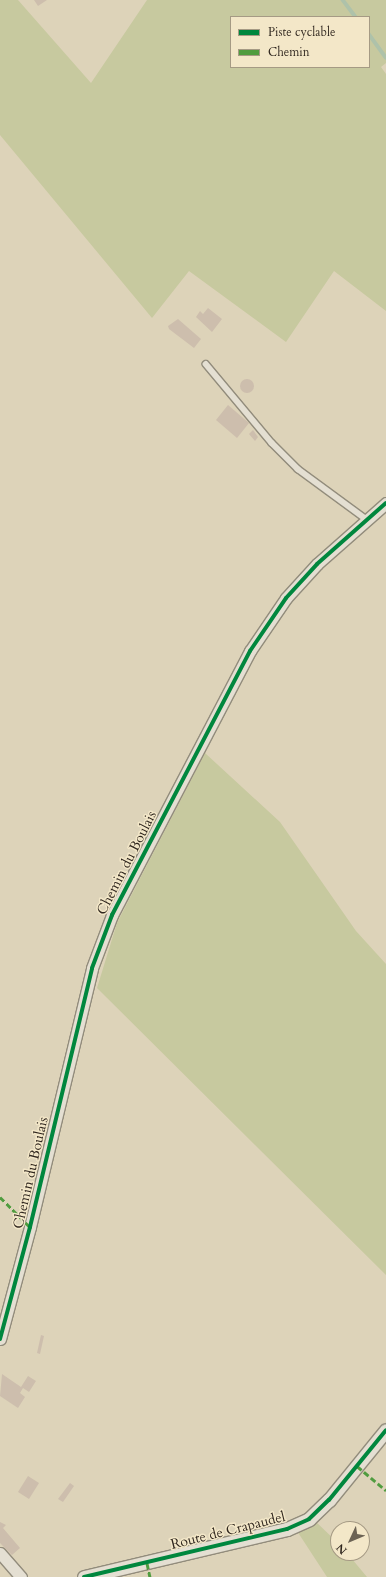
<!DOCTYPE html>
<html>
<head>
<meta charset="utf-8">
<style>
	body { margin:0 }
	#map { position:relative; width:386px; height:1577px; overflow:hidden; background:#ddd3b9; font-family:Cardo,serif }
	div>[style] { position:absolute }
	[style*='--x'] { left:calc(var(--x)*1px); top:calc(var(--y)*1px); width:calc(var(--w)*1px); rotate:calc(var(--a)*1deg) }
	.green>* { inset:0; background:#c7c99f }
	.stream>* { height:3.5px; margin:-1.75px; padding:0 1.75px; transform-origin:1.75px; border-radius:1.75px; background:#aec2aa }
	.building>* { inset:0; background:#cdbead }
	.round { border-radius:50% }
	.roads { filter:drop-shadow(1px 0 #928c7c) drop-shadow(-1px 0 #928c7c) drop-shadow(0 1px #928c7c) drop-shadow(0 -1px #928c7c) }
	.service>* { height:5.5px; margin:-2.75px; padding:0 2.75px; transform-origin:2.75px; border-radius:2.75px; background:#e4dfd2 }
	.minor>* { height:11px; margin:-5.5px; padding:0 5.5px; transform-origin:5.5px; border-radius:5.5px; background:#e4dfd2 }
	.tertiary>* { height:13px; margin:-6.5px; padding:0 6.5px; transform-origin:6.5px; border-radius:6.5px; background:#e4dfd2 }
	.quiet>* { height:3px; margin-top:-1.5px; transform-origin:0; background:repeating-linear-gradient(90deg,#509c3f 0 6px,transparent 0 9px) }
	.cycleway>* { height:4px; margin:-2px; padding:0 2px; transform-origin:2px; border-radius:2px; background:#00873e }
	span { translate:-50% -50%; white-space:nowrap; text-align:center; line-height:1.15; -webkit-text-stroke:3px #f3e7c8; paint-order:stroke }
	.street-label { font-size:14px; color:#2f261e }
	.legend { position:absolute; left:230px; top:16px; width:140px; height:52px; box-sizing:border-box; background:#f3e7c8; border:1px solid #a59a84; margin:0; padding:5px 7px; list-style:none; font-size:12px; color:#2f261e }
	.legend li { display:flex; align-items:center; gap:8px; height:20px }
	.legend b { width:20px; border:1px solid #a59a84 }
	.north { position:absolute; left:330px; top:1521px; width:40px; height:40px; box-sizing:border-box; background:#f3e7c8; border:1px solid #a59a84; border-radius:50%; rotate:226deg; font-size:11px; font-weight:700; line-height:16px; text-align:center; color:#2f261e }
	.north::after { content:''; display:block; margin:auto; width:14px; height:18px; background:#6c6354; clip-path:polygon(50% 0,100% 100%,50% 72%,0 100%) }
</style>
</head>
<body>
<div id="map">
	<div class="green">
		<i style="clip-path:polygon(evenodd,0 0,18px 0,91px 83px,147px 0,386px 0,386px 63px,381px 67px,386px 74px,386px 311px,334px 271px,286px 342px,189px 271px,152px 318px,0 135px,0 0,231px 17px,369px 17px,369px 67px,231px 67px,231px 17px)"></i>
		<i style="clip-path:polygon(205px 753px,280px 822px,356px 931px,386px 964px,386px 1275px,97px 988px,117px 923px)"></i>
		<i style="clip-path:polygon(313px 1519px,338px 1543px,338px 1553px,347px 1553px,367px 1577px,327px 1577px,297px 1531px)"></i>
	</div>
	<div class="stream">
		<i style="--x:343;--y:0;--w:21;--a:53"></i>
		<i style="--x:369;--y:34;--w:29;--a:54"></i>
	</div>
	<div class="building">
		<i style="clip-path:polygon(34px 0,47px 0,38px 6px)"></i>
		<i style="clip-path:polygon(208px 308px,222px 319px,212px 332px,196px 317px,200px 311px,203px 314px)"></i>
		<i style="clip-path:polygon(178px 319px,201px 339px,194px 348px,169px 329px,168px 326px)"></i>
		<i class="round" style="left:240px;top:379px;width:14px;height:14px"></i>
		<i style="clip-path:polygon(228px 405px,249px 423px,237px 438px,216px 420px)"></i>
		<i style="clip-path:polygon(253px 430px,258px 437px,255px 441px,249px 434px)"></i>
		<i style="clip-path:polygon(41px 1335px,44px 1336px,40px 1354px,37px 1353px)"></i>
		<i style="clip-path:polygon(2px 1374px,21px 1387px,28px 1376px,36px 1381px,29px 1392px,23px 1388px,20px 1393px,25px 1397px,18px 1408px,0 1396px)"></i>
		<i style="clip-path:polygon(28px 1476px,39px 1483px,29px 1499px,18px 1492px)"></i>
		<i style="clip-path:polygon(70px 1483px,74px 1486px,63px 1502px,58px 1499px)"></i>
		<i style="clip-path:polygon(0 1522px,6px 1525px,3px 1528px,20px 1548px,12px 1555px,0 1543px)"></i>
	</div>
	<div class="roads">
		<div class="service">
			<i style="--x:206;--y:364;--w:103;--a:50.1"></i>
			<i style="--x:272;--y:443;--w:37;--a:45"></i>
			<i style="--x:298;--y:469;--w:84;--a:36.3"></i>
		</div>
		<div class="minor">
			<i style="--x:0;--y:1339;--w:116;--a:-75"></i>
			<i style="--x:30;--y:1227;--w:266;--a:-76.5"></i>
			<i style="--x:92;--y:968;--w:57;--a:-69.3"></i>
			<i style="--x:112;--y:915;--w:298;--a:-62.4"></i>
			<i style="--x:250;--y:651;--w:64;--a:-55.8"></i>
			<i style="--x:286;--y:598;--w:46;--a:-47.6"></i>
			<i style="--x:317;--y:564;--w:92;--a:-41.5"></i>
			<i style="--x:0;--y:1553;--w:32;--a:49"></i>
		</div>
		<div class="tertiary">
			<i style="--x:84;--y:1577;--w:209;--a:-13.3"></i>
			<i style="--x:287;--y:1529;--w:24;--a:-24"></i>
			<i style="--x:309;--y:1519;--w:28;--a:-44"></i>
			<i style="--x:329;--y:1500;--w:90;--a:-50.8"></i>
		</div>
	</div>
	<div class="quiet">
		<i style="--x:0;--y:1197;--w:42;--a:45"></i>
		<i style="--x:357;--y:1466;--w:38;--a:40"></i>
		<i style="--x:147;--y:1563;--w:14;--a:78"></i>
	</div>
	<div class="cycleway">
		<i style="--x:0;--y:1339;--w:116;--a:-75"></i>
		<i style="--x:30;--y:1227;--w:266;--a:-76.5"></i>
		<i style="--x:92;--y:968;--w:57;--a:-69.3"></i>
		<i style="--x:112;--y:915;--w:298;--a:-62.4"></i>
		<i style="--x:250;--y:651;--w:64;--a:-55.8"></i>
		<i style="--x:286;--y:598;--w:46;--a:-47.6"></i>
		<i style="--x:317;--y:564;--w:92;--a:-41.5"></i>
		<i style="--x:84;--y:1577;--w:209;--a:-13.3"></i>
		<i style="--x:287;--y:1529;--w:24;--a:-24"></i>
		<i style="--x:309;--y:1519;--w:28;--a:-44"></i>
		<i style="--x:329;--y:1500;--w:90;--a:-50.8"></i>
	</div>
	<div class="street-label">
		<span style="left:127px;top:863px;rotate:-63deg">Chemin du Boulais</span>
		<span style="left:31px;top:1173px;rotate:-77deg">Chemin du Boulais</span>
		<span style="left:228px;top:1531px;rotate:-14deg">Route de Crapaudel</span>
	</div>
	<ul class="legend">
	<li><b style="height:5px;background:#00873e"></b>Piste cyclable</li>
	<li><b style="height:5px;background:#509c3f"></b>Chemin</li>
	</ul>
	<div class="north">N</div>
</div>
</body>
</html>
